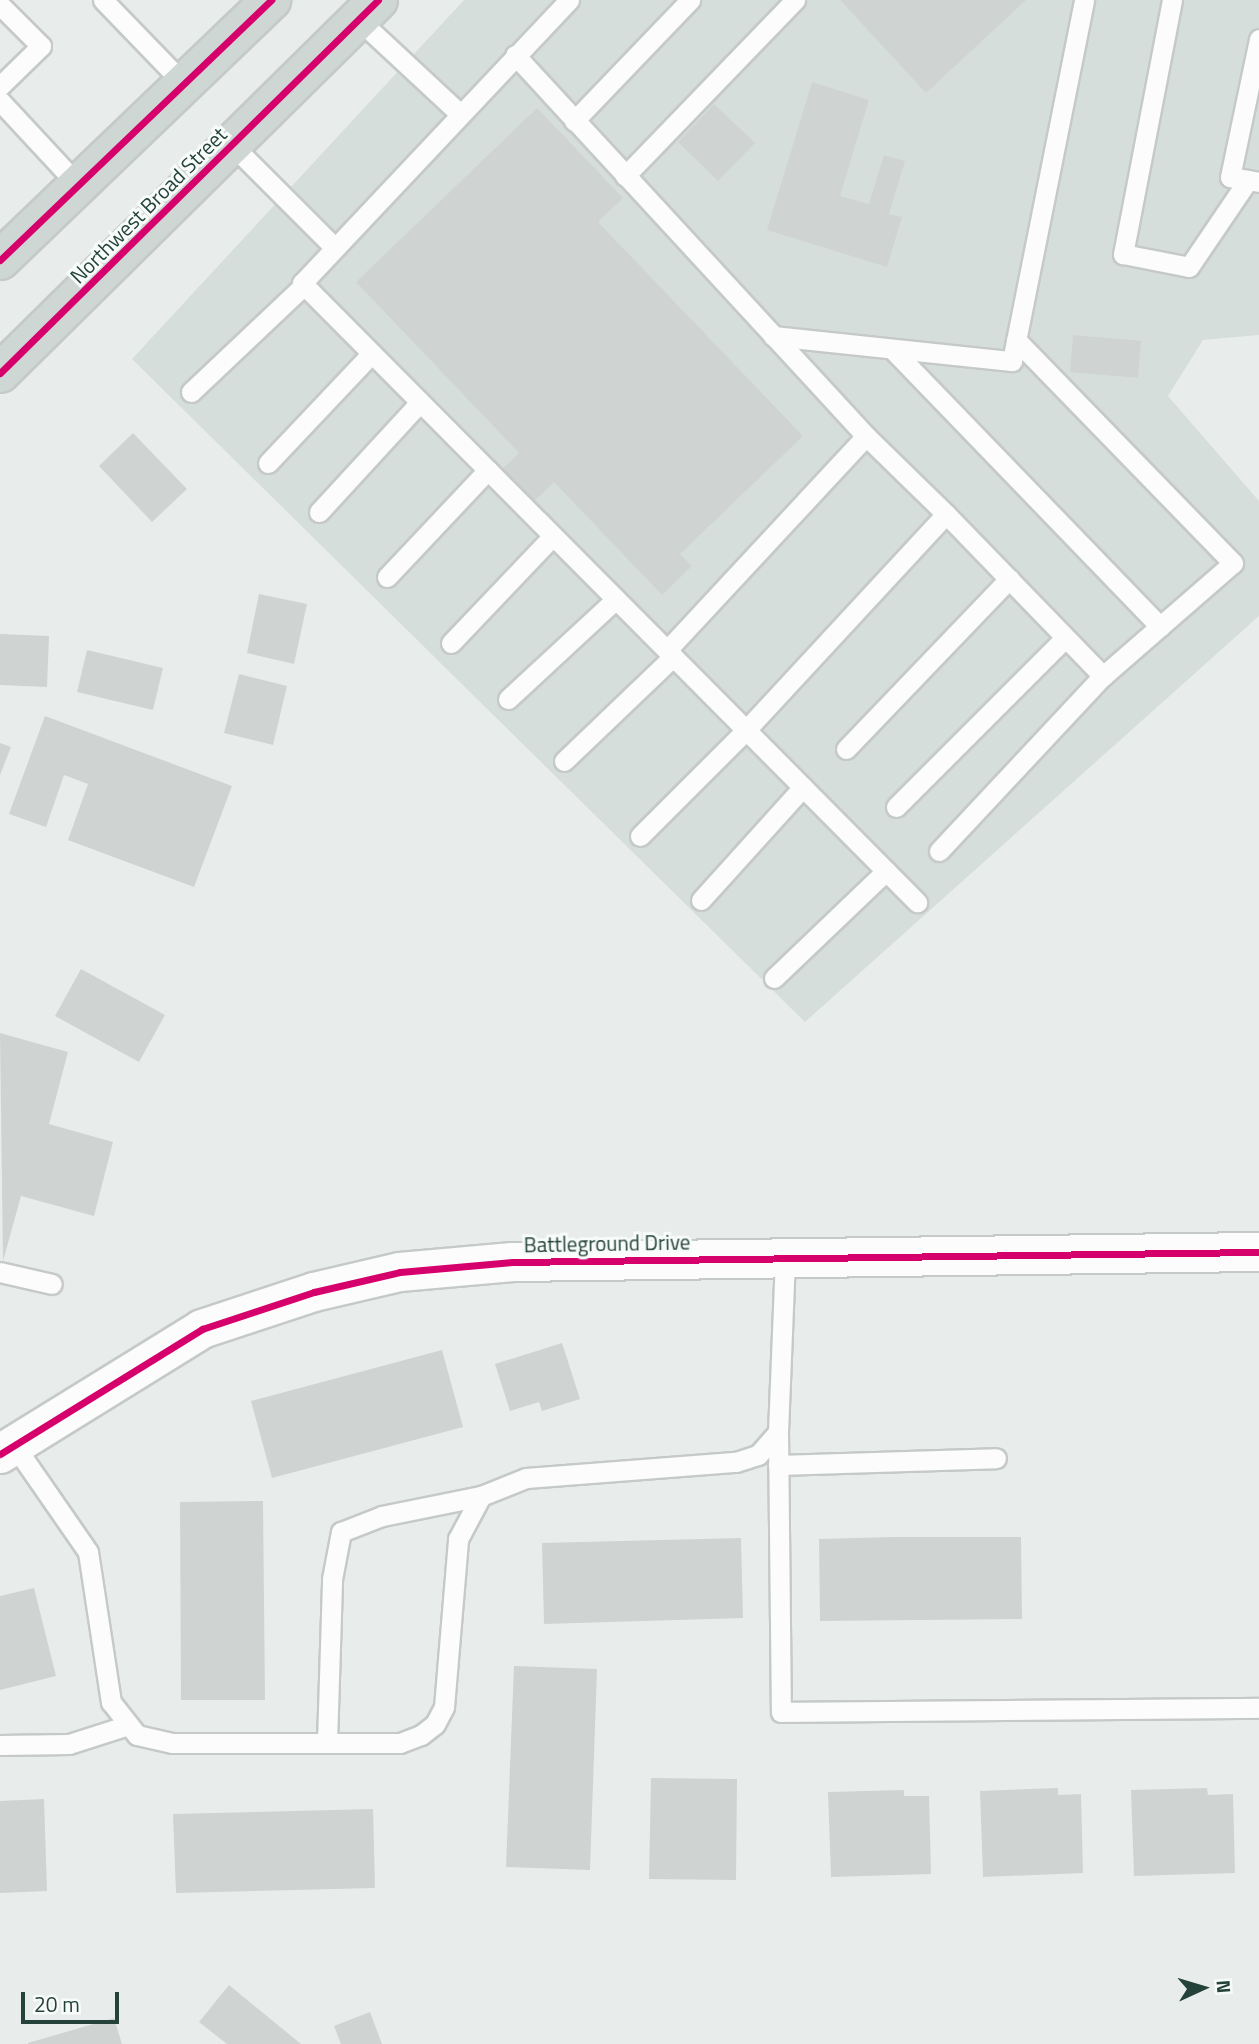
<!DOCTYPE html>
<html>
<head>
<meta charset="utf-8">
<style>
	body { margin:0 }
	#map { position:relative; width:1259px; height:2044px; overflow:hidden; background:#e8edeb; font-family:"Titillium Web",sans-serif }
	div>[style] { position:absolute }
	[style*='--x'] { left:calc(var(--x)*1px); top:calc(var(--y)*1px); width:calc(var(--w)*1px); rotate:calc(var(--a)*1deg) }
	.built>* { inset:0; background:#d6dedb }
	.building>* { inset:0; background:#cfd4d2 }
	.roads { filter:drop-shadow(2px 0 #c5cac8) drop-shadow(-2px 0 #c5cac8) drop-shadow(0 2px #c5cac8) drop-shadow(0 -2px #c5cac8) }
	.service>* { height:19px; margin:-9.5px; padding:0 9.5px; transform-origin:9.5px; border-radius:9.5px; background:#fcfcfc }
	.minor>* { height:38px; margin:-19px; padding:0 19px; transform-origin:19px; border-radius:19px; background:#fcfcfc }
	.primary>* { height:38px; margin:-19px; padding:0 19px; transform-origin:19px; border-radius:19px; background:#cfd7d5 }
	.cycleway>* { height:7px; margin:-3.5px; padding:0 3.5px; transform-origin:3.5px; border-radius:3.5px; background:#d6006c }
	span { translate:-50% -50%; white-space:nowrap; text-align:center; line-height:1.15; -webkit-text-stroke:6px #f7fbf9; paint-order:stroke }
	.street-label { font-size:21px; color:#24423a }
	.north { position:absolute; left:1168px; top:1953px; width:70px; height:70px; -webkit-text-stroke:5px #f7fbf9; paint-order:stroke; rotate:86deg; font-size:19px; font-weight:700; line-height:28px; text-align:center; color:#24423a }
	.north::after { content:''; display:block; margin:auto; width:24px; height:32px; background:#24423a; clip-path:polygon(50% 0,100% 100%,50% 72%,0 100%) }
	.scale { position:absolute; left:21px; top:1992px; width:98px; height:32px; box-sizing:border-box; border:4px solid #24423a; border-top:0; padding-left:9px; font-size:21px; line-height:24px; white-space:nowrap; color:#24423a; -webkit-text-stroke:5px #f7fbf9; paint-order:stroke }
</style>
</head>
<body>
<div id="map">
	<div class="built">
		<i style="clip-path:polygon(464px 0,1259px 0,1259px 335px,1203px 340px,1168px 396px,1259px 501px,1259px 616px,805px 1022px,132px 359px)"></i>
	</div>
	<div class="building">
		<i style="clip-path:polygon(840px 0,1026px 0,926px 93px)"></i>
		<i style="clip-path:polygon(812px 82px,869px 100px,840px 196px,869px 204px,884px 155px,905px 161px,889px 214px,902px 217px,887px 267px,767px 230px)"></i>
		<i style="clip-path:polygon(714px 104px,755px 143px,718px 181px,678px 142px)"></i>
		<i style="clip-path:polygon(537px 108px,623px 198px,598px 222px,803px 436px,680px 554px,692px 566px,662px 595px,554px 482px,527px 508px,496px 475px,519px 453px,356px 282px)"></i>
		<i style="clip-path:polygon(1073px 335px,1141px 341px,1138px 378px,1070px 372px)"></i>
		<i style="clip-path:polygon(133px 433px,187px 489px,152px 522px,99px 466px)"></i>
		<i style="clip-path:polygon(259px 594px,307px 604px,294px 664px,247px 653px)"></i>
		<i style="clip-path:polygon(0 634px,49px 636px,47px 687px,0 685px)"></i>
		<i style="clip-path:polygon(87px 650px,163px 668px,153px 710px,77px 692px)"></i>
		<i style="clip-path:polygon(239px 674px,287px 686px,273px 745px,224px 733px)"></i>
		<i style="clip-path:polygon(45px 716px,232px 786px,194px 887px,68px 840px,88px 784px,64px 775px,46px 827px,9px 814px)"></i>
		<i style="clip-path:polygon(0 743px,11px 747px,0 775px)"></i>
		<i style="clip-path:polygon(81px 969px,165px 1015px,139px 1062px,55px 1016px)"></i>
		<i style="clip-path:polygon(0 1033px,68px 1052px,49px 1124px,113px 1142px,94px 1216px,21px 1196px,3px 1261px)"></i>
		<i style="clip-path:polygon(562px 1343px,580px 1399px,542px 1411px,539px 1402px,510px 1411px,495px 1364px)"></i>
		<i style="clip-path:polygon(442px 1350px,463px 1427px,272px 1478px,251px 1401px)"></i>
		<i style="clip-path:polygon(263px 1501px,265px 1700px,181px 1700px,180px 1502px)"></i>
		<i style="clip-path:polygon(893px 1537px,1021px 1537px,1022px 1619px,820px 1621px,819px 1539px)"></i>
		<i style="clip-path:polygon(741px 1538px,743px 1618px,544px 1624px,542px 1543px)"></i>
		<i style="clip-path:polygon(34px 1588px,56px 1676px,0 1690px,0 1596px)"></i>
		<i style="clip-path:polygon(514px 1666px,597px 1669px,590px 1870px,506px 1867px)"></i>
		<i style="clip-path:polygon(651px 1778px,737px 1779px,736px 1880px,649px 1879px)"></i>
		<i style="clip-path:polygon(1058px 1788px,1058px 1795px,1081px 1794px,1083px 1873px,983px 1877px,980px 1791px)"></i>
		<i style="clip-path:polygon(1207px 1788px,1208px 1795px,1233px 1794px,1235px 1873px,1134px 1876px,1131px 1790px)"></i>
		<i style="clip-path:polygon(904px 1790px,904px 1796px,929px 1796px,931px 1874px,831px 1877px,828px 1792px)"></i>
		<i style="clip-path:polygon(44px 1799px,47px 1891px,0 1893px,0 1801px)"></i>
		<i style="clip-path:polygon(373px 1809px,375px 1888px,176px 1893px,173px 1814px)"></i>
		<i style="clip-path:polygon(229px 1985px,301px 2044px,227px 2044px,199px 2022px)"></i>
		<i style="clip-path:polygon(370px 2012px,382px 2044px,341px 2044px,334px 2026px)"></i>
		<i style="clip-path:polygon(114px 2018px,122px 2044px,28px 2044px,28px 2043px)"></i>
	</div>
	<div class="roads">
		<div class="service">
			<i style="--x:103;--y:0;--w:117;--a:46"></i>
			<i style="--x:569;--y:0;--w:389;--a:133.3"></i>
			<i style="--x:302;--y:283;--w:873;--a:45.19"></i>
			<i style="--x:1172;--y:0;--w:259;--a:100.9"></i>
			<i style="--x:1123;--y:254;--w:67;--a:11.1"></i>
			<i style="--x:1189;--y:267;--w:105;--a:-55.9"></i>
			<i style="--x:1248;--y:180;--w:11;--a:10"></i>
			<i style="--x:0;--y:5;--w:58;--a:45"></i>
			<i style="--x:41;--y:46;--w:57;--a:135.7"></i>
			<i style="--x:359;--y:20;--w:138;--a:42.9"></i>
			<i style="--x:515;--y:55;--w:518;--a:47.35"></i>
			<i style="--x:866;--y:436;--w:292;--a:132.9"></i>
			<i style="--x:0;--y:101;--w:116;--a:47.1"></i>
			<i style="--x:574;--y:121;--w:168;--a:-46.2"></i>
			<i style="--x:233;--y:146;--w:144;--a:45"></i>
			<i style="--x:625;--y:176;--w:245;--a:-46"></i>
			<i style="--x:1248;--y:180;--w:18;--a:-171"></i>
			<i style="--x:1230;--y:177;--w:141;--a:-78.1"></i>
			<i style="--x:773;--y:336;--w:240;--a:6"></i>
			<i style="--x:1012;--y:361;--w:368;--a:-78.7"></i>
			<i style="--x:892;--y:349;--w:386;--a:46"></i>
			<i style="--x:191;--y:392;--w:156;--a:-43.4"></i>
			<i style="--x:866;--y:436;--w:112;--a:44.3"></i>
			<i style="--x:268;--y:463;--w:151;--a:-46.6"></i>
			<i style="--x:319;--y:512;--w:149;--a:-47.4"></i>
			<i style="--x:387;--y:577;--w:147;--a:-46.7"></i>
			<i style="--x:451;--y:643;--w:148;--a:-46.4"></i>
			<i style="--x:508;--y:699;--w:147;--a:-42.8"></i>
			<i style="--x:846;--y:749;--w:236;--a:-46.2"></i>
			<i style="--x:564;--y:761;--w:151;--a:-43.7"></i>
			<i style="--x:896;--y:807;--w:239;--a:-45"></i>
			<i style="--x:640;--y:836;--w:150;--a:-45"></i>
			<i style="--x:746;--y:730;--w:294;--a:-47.2"></i>
			<i style="--x:946;--y:514;--w:226;--a:45.9"></i>
			<i style="--x:1103;--y:676;--w:172;--a:-41"></i>
			<i style="--x:1233;--y:563;--w:311;--a:-134.2"></i>
			<i style="--x:939;--y:851;--w:240;--a:-46.9"></i>
			<i style="--x:701;--y:900;--w:152;--a:-47.9"></i>
			<i style="--x:774;--y:978;--w:155;--a:-43.7"></i>
			<i style="--x:0;--y:1272;--w:53;--a:13"></i>
			<i style="--x:778;--y:1432;--w:280;--a:89.4"></i>
			<i style="--x:781;--y:1712;--w:478;--a:-0.5"></i>
			<i style="--x:14;--y:1445;--w:130;--a:55.3"></i>
			<i style="--x:88;--y:1552;--w:152;--a:81.3"></i>
			<i style="--x:111;--y:1702;--w:42;--a:51.8"></i>
			<i style="--x:137;--y:1735;--w:36;--a:13"></i>
			<i style="--x:172;--y:1743;--w:228;--a:0"></i>
			<i style="--x:400;--y:1743;--w:22;--a:-21"></i>
			<i style="--x:421;--y:1735;--w:18;--a:-38"></i>
			<i style="--x:435;--y:1724;--w:19;--a:-62"></i>
			<i style="--x:444;--y:1707;--w:169;--a:-85.2"></i>
			<i style="--x:458;--y:1539;--w:49;--a:-61.9"></i>
			<i style="--x:481;--y:1496;--w:48;--a:-21.8"></i>
			<i style="--x:526;--y:1478;--w:211;--a:-4.4"></i>
			<i style="--x:736;--y:1462;--w:23;--a:-18"></i>
			<i style="--x:758;--y:1455;--w:30;--a:-49"></i>
			<i style="--x:778;--y:1432;--w:173;--a:-87.7"></i>
			<i style="--x:778;--y:1465;--w:218;--a:-1.8"></i>
			<i style="--x:327;--y:1742;--w:163;--a:-88.2"></i>
			<i style="--x:332;--y:1579;--w:48;--a:-79.2"></i>
			<i style="--x:341;--y:1532;--w:44;--a:-21.3"></i>
			<i style="--x:382;--y:1516;--w:101;--a:-11.4"></i>
			<i style="--x:0;--y:1745;--w:69;--a:-0.8"></i>
			<i style="--x:69;--y:1744;--w:59;--a:-17.8"></i>
		</div>
		<div class="minor">
			<i style="--x:0;--y:1454;--w:238;--a:-31.7"></i>
			<i style="--x:202;--y:1329;--w:118;--a:-18.3"></i>
			<i style="--x:314;--y:1292;--w:88;--a:-13.1"></i>
			<i style="--x:400;--y:1272;--w:113;--a:-5.1"></i>
			<i style="--x:513;--y:1262;--w:746;--a:-0.77"></i>
		</div>
		<div class="primary">
			<i style="--x:0;--y:260;--w:376;--a:-43.8"></i>
			<i style="--x:0;--y:373;--w:531;--a:-44.62"></i>
		</div>
	</div>
	<div class="cycleway">
		<i style="--x:0;--y:260;--w:376;--a:-43.8"></i>
		<i style="--x:0;--y:373;--w:531;--a:-44.62"></i>
		<i style="--x:0;--y:1454;--w:238;--a:-31.7"></i>
		<i style="--x:202;--y:1329;--w:118;--a:-18.3"></i>
		<i style="--x:314;--y:1292;--w:88;--a:-13.1"></i>
		<i style="--x:400;--y:1272;--w:113;--a:-5.1"></i>
		<i style="--x:513;--y:1262;--w:746;--a:-0.77"></i>
	</div>
	<div class="street-label">
		<span style="left:148px;top:205px;rotate:-45deg">Northwest Broad Street</span>
		<span style="left:607px;top:1243px;rotate:-1deg">Battleground Drive</span>
	</div>
	<div class="north">N</div>
	<div class="scale">20 m</div>
</div>
</body>
</html>
